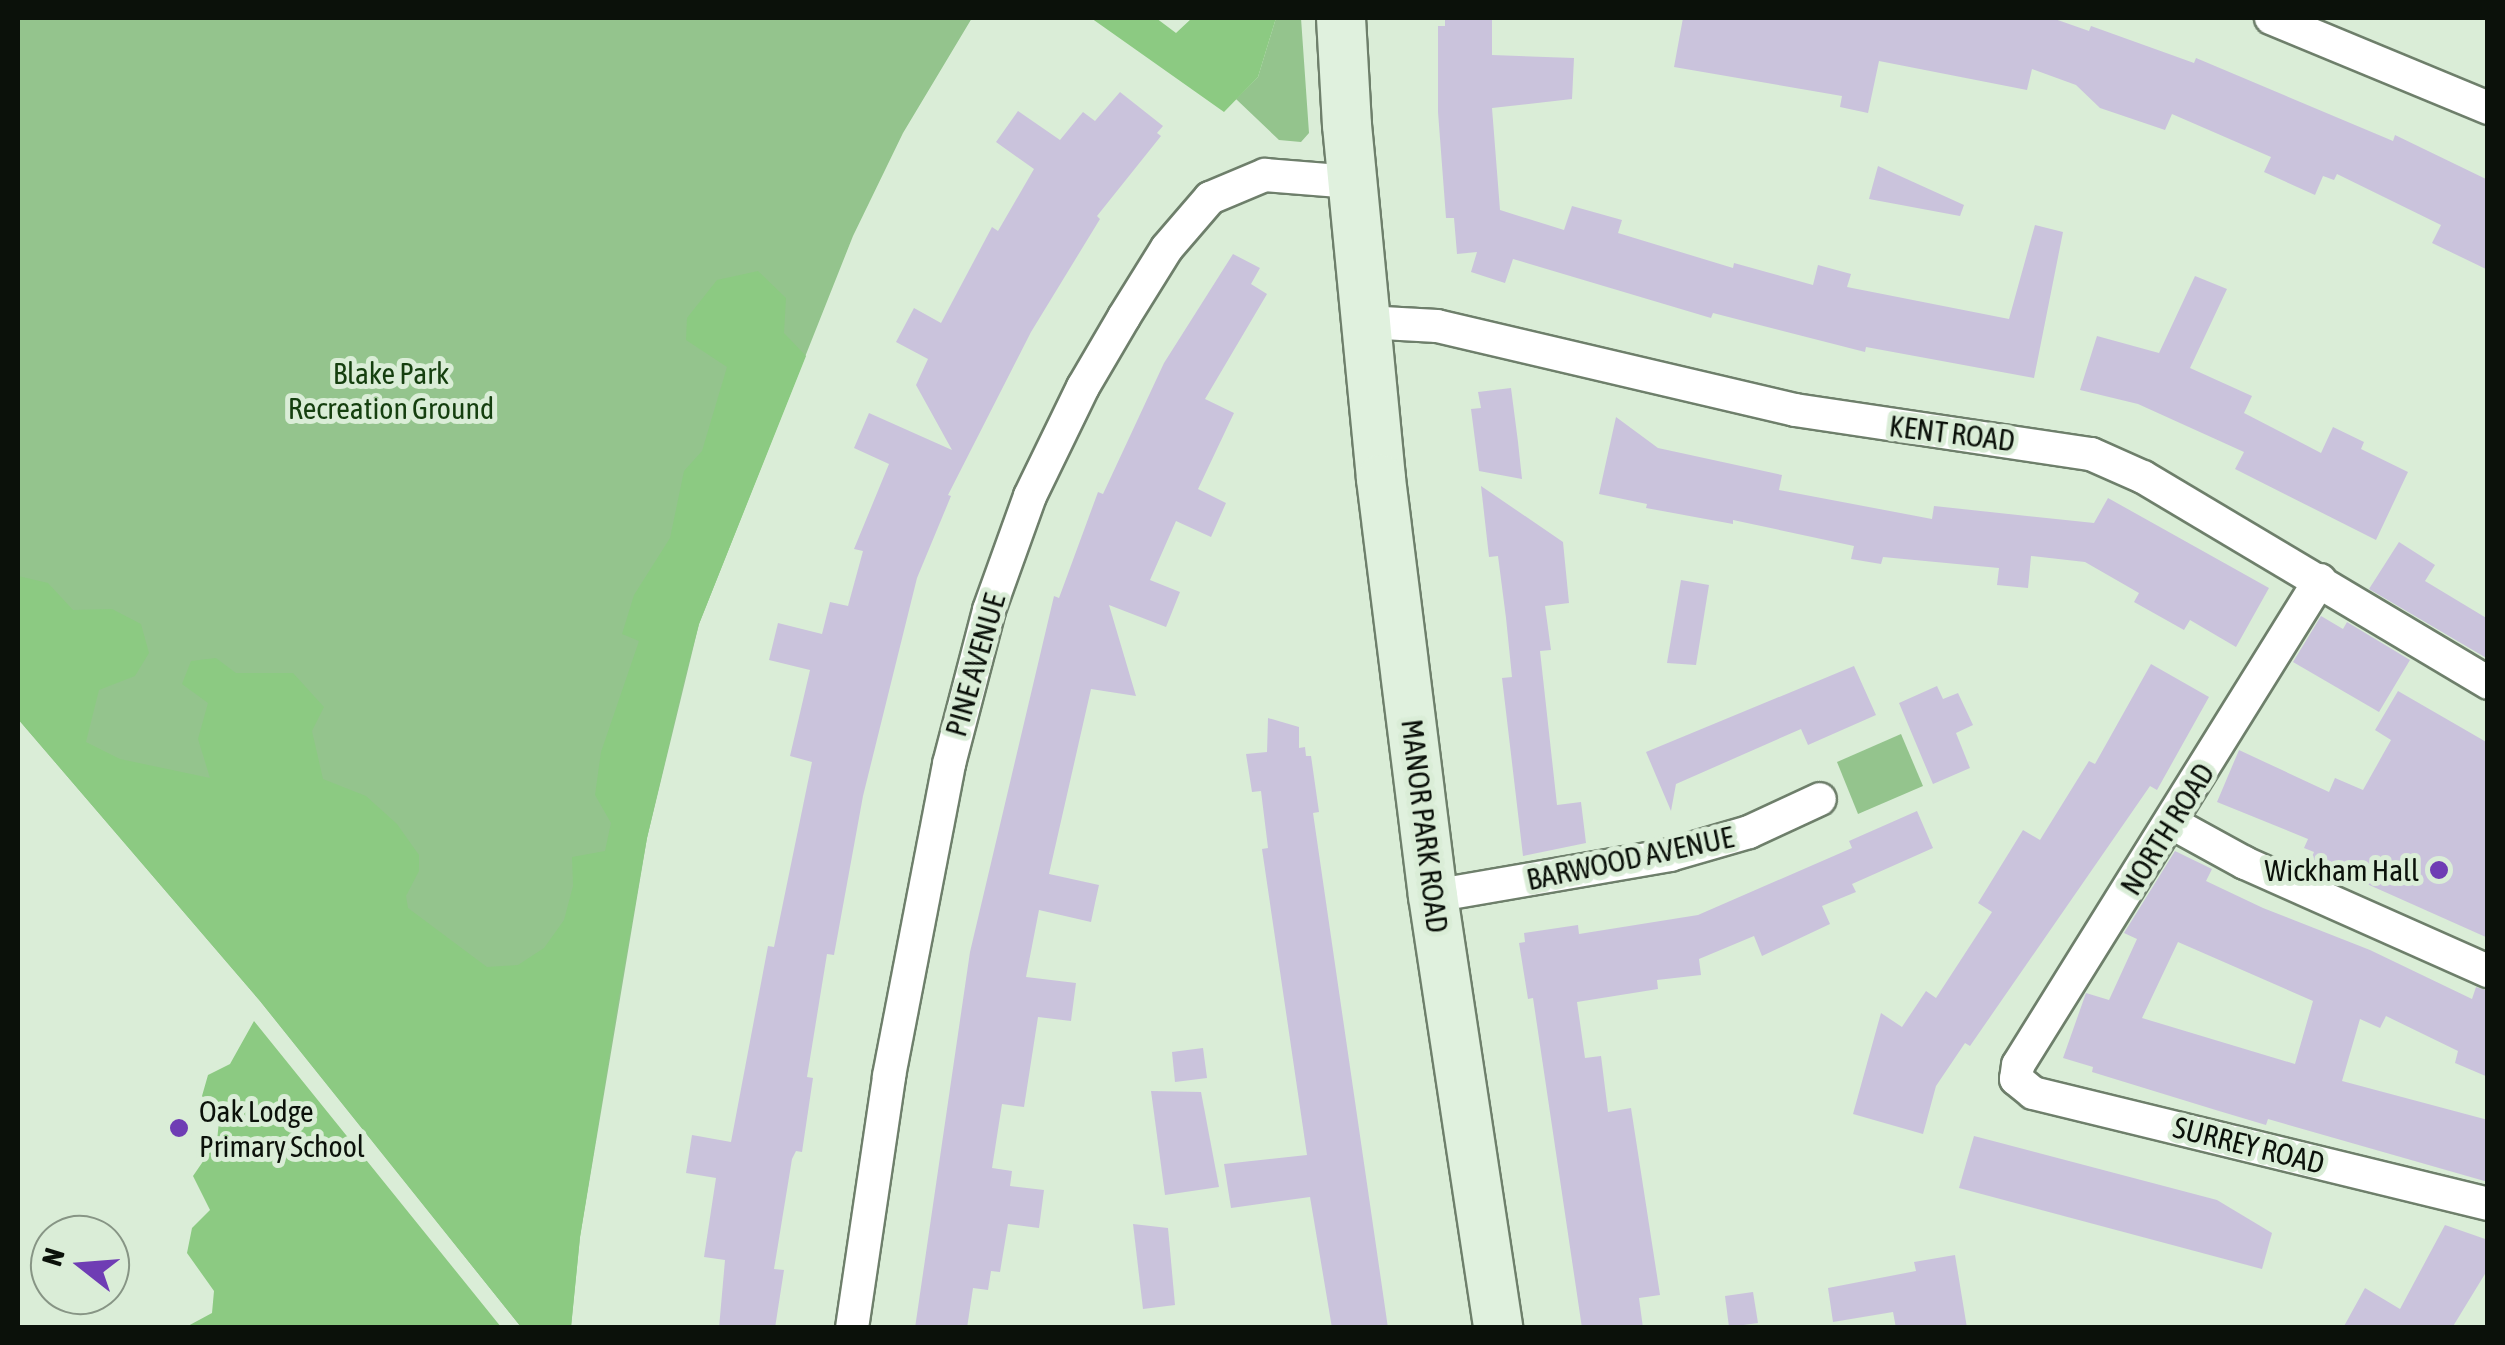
<!DOCTYPE html>
<html>
<head>
<meta charset="utf-8">
<style>
	body { margin:0 }
	#map { position:relative; width:2505px; height:1345px; overflow:hidden; background:#daedd7; font-family:"Asap Condensed",sans-serif }
	div>[style] { position:absolute }
	[style*='--x'] { left:calc(var(--x)*1px); top:calc(var(--y)*1px); width:calc(var(--w)*1px); rotate:calc(var(--a)*1deg) }
	.green>* { inset:0; background:#94c48d }
	.forest>* { inset:0; background:#8cca82 }
	.building>* { inset:0; background:#cac3dc }
	.roads { filter:drop-shadow(2px 0 #6e7f6b) drop-shadow(-2px 0 #6e7f6b) drop-shadow(0 2px #6e7f6b) drop-shadow(0 -2px #6e7f6b) }
	.street>* { height:32px; margin:-16px; padding:0 16px; transform-origin:16px; border-radius:16px; background:#fff }
	.secondary>* { height:48px; margin:-24px; padding:0 24px; transform-origin:24px; border-radius:24px; background:#e0f1de }
	.dots>* { width:28px; height:28px; translate:-50% -50%; box-sizing:border-box; border:5px solid #daedd7; border-radius:50% }
	span { translate:-50% -50%; white-space:nowrap; text-align:center; line-height:1.15; -webkit-text-stroke:10px #daedd7; paint-order:stroke }
	.park-label { font-size:30px; color:#153f0f }
	.street-label { font-size:30px; color:#0b110a }
	.poi-label { font-size:30px; color:#0b110a }
	.right { translate:-100% -50%; text-align:right }
	.left { translate:0 -50%; text-align:left }
	.frame { position:absolute; inset:0; border:20px solid #0b110a; pointer-events:none }
	.north { position:absolute; left:30px; top:1215px; width:100px; height:100px; box-sizing:border-box; background:#daedd7; border:2px solid #879585; border-radius:50%; rotate:287deg; font-size:28px; font-weight:700; line-height:40px; text-align:center; color:#0b110a }
	.north::after { content:''; display:block; margin:auto; width:35px; height:45px; background:#6f3db4; clip-path:polygon(50% 0,100% 100%,50% 72%,0 100%) }
</style>
</head>
<body>
<div id="map">
	<div class="green">
		<i style="clip-path:polygon(18px 18px,972px 18px,903px 133px,853px 236px,699px 624px,647px 838px,580px 1237px,571px 1327px,521px 1327px,260px 1001px,18px 719px)"></i>
		<i style="clip-path:polygon(1276px 18px,1301px 18px,1309px 133px,1301px 142px,1279px 140px,1236px 99px,1258px 77px)"></i>
		<i style="clip-path:polygon(1901px 734px,1923px 786px,1858px 814px,1837px 762px)"></i>
	</div>
	<div class="forest">
		<i style="clip-path:polygon(1091px 18px,1156px 18px,1176px 33px,1192px 18px,1276px 18px,1258px 77px,1224px 112px)"></i>
		<i style="clip-path:polygon(758px 271px,786px 298px,784px 333px,806px 356px,699px 624px,684px 681px,647px 838px,619px 996px,580px 1237px,571px 1327px,521px 1327px,260px 1001px,18px 719px,18px 576px,48px 583px,73px 610px,112px 609px,141px 624px,149px 653px,135px 676px,99px 690px,86px 742px,120px 759px,210px 778px,198px 739px,208px 703px,182px 684px,191px 661px,216px 658px,236px 673px,293px 673px,324px 707px,312px 731px,323px 779px,366px 796px,397px 824px,419px 855px,419px 871px,406px 896px,408px 908px,487px 967px,518px 965px,544px 948px,564px 920px,573px 886px,572px 857px,605px 851px,611px 823px,595px 795px,601px 752px,639px 641px,622px 634px,634px 595px,670px 538px,684px 471px,702px 451px,727px 367px,686px 340px,687px 318px,717px 280px)"></i>
		<i style="clip-path:polygon(254px 1021px,501px 1327px,186px 1327px,212px 1313px,214px 1291px,187px 1253px,192px 1228px,210px 1210px,193px 1176px,217px 1141px,219px 1121px,202px 1096px,208px 1075px,230px 1064px)"></i>
	</div>
	<div class="building">
		<i style="clip-path:polygon(1445px 18px,1492px 18px,1492px 55px,1574px 58px,1572px 99px,1492px 108px,1500px 210px,1564px 230px,1572px 206px,1622px 220px,1618px 233px,1733px 268px,1734px 263px,1813px 285px,1818px 265px,1851px 274px,1847px 287px,2009px 319px,2035px 225px,2063px 232px,2034px 378px,1866px 347px,1865px 352px,1713px 313px,1711px 318px,1513px 259px,1505px 283px,1471px 272px,1477px 252px,1457px 254px,1454px 218px,1446px 218px,1438px 112px,1438px 26px,1445px 26px)"></i>
		<i style="clip-path:polygon(1683px 18px,2052px 18px,2089px 31px,2091px 26px,2194px 63px,2196px 58px,2393px 141px,2395px 135px,2488px 180px,2488px 270px,2432px 243px,2441px 225px,2337px 174px,2334px 180px,2323px 176px,2315px 195px,2264px 172px,2271px 157px,2172px 114px,2165px 130px,2100px 108px,2076px 85px,2032px 69px,2027px 90px,1879px 61px,1868px 113px,1840px 107px,1842px 96px,1674px 67px)"></i>
		<i style="clip-path:polygon(1120px 92px,1163px 126px,1157px 133px,1161px 136px,1097px 216px,1100px 219px,1031px 332px,948px 495px,951px 496px,917px 578px,863px 796px,834px 955px,827px 954px,807px 1077px,813px 1078px,802px 1152px,796px 1151px,792px 1159px,774px 1269px,784px 1270px,775px 1328px,719px 1328px,725px 1260px,704px 1257px,716px 1178px,686px 1173px,692px 1135px,731px 1142px,768px 946px,774px 947px,812px 762px,790px 756px,810px 670px,769px 660px,778px 623px,822px 634px,830px 602px,848px 606px,863px 551px,854px 549px,889px 464px,854px 448px,869px 413px,952px 450px,916px 385px,928px 359px,896px 342px,914px 308px,941px 323px,992px 227px,998px 231px,1034px 169px,996px 142px,1018px 111px,1060px 140px,1083px 112px,1095px 121px)"></i>
		<i style="clip-path:polygon(1878px 166px,1964px 205px,1960px 216px,1869px 199px)"></i>
		<i style="clip-path:polygon(1233px 254px,1260px 268px,1251px 284px,1267px 294px,1205px 399px,1234px 413px,1198px 489px,1226px 503px,1211px 537px,1176px 521px,1150px 580px,1180px 592px,1166px 627px,1109px 605px,1136px 696px,1091px 689px,1049px 874px,1099px 885px,1095px 903px,1091px 922px,1039px 910px,1026px 977px,1076px 983px,1071px 1021px,1038px 1017px,1024px 1107px,1002px 1104px,992px 1168px,1012px 1171px,1010px 1186px,1044px 1190px,1039px 1228px,1008px 1224px,1000px 1272px,991px 1271px,988px 1290px,973px 1288px,967px 1328px,915px 1328px,970px 952px,1054px 596px,1059px 598px,1098px 492px,1103px 494px,1164px 363px)"></i>
		<i style="clip-path:polygon(2195px 276px,2227px 289px,2190px 368px,2252px 396px,2244px 413px,2321px 453px,2333px 427px,2364px 442px,2361px 449px,2408px 472px,2376px 540px,2235px 469px,2244px 452px,2138px 404px,2080px 390px,2097px 336px,2159px 353px)"></i>
		<i style="clip-path:polygon(1511px 388px,1518px 442px,1522px 479px,1479px 471px,1471px 409px,1481px 408px,1478px 392px)"></i>
		<i style="clip-path:polygon(1616px 417px,1658px 448px,1782px 475px,1779px 490px,1932px 519px,1934px 506px,2094px 523px,2108px 498px,2269px 588px,2236px 647px,2190px 620px,2184px 630px,2134px 602px,2139px 593px,2085px 562px,2031px 556px,2028px 588px,1997px 585px,1999px 568px,1883px 557px,1881px 564px,1851px 559px,1854px 546px,1733px 520px,1733px 524px,1646px 508px,1647px 504px,1599px 494px)"></i>
		<i style="clip-path:polygon(1481px 486px,1563px 542px,1569px 603px,1545px 606px,1551px 650px,1540px 651px,1557px 805px,1581px 802px,1586px 843px,1523px 856px,1502px 678px,1512px 677px,1506px 618px,1498px 556px,1489px 557px)"></i>
		<i style="clip-path:polygon(2399px 542px,2435px 565px,2425px 581px,2488px 619px,2488px 659px,2369px 589px)"></i>
		<i style="clip-path:polygon(1681px 580px,1709px 585px,1696px 665px,1667px 663px)"></i>
		<i style="clip-path:polygon(2321px 616px,2343px 629px,2347px 622px,2410px 660px,2379px 712px,2293px 662px)"></i>
		<i style="clip-path:polygon(2151px 664px,2209px 697px,2157px 790px,2150px 786px,1970px 1046px,1965px 1043px,1936px 1086px,1923px 1134px,1853px 1114px,1881px 1013px,1902px 1027px,1926px 991px,1936px 998px,1992px 912px,1978px 903px,2023px 830px,2040px 840px,2089px 761px,2095px 764px)"></i>
		<i style="clip-path:polygon(1854px 666px,1876px 715px,1808px 745px,1801px 729px,1676px 784px,1671px 811px,1646px 752px)"></i>
		<i style="clip-path:polygon(1937px 686px,1943px 699px,1958px 693px,1973px 725px,1956px 733px,1970px 768px,1933px 784px,1899px 703px)"></i>
		<i style="clip-path:polygon(2398px 691px,2488px 743px,2488px 938px,2311px 859px,2314px 852px,2304px 848px,2308px 839px,2217px 802px,2239px 750px,2329px 792px,2335px 778px,2363px 790px,2391px 740px,2375px 730px)"></i>
		<i style="clip-path:polygon(1268px 718px,1299px 727px,1299px 748px,1305px 747px,1306px 756px,1311px 756px,1319px 812px,1313px 813px,1388px 1328px,1332px 1328px,1310px 1197px,1231px 1208px,1224px 1164px,1307px 1155px,1262px 849px,1268px 848px,1261px 791px,1252px 792px,1246px 754px,1267px 752px)"></i>
		<i style="clip-path:polygon(1917px 811px,1933px 848px,1852px 884px,1856px 892px,1822px 906px,1830px 924px,1762px 956px,1754px 936px,1699px 959px,1701px 975px,1657px 980px,1658px 989px,1577px 1002px,1585px 1058px,1601px 1056px,1608px 1112px,1631px 1108px,1660px 1295px,1639px 1298px,1643px 1328px,1582px 1328px,1533px 998px,1528px 999px,1519px 943px,1525px 942px,1524px 933px,1578px 925px,1579px 934px,1698px 915px,1852px 848px,1849px 841px)"></i>
		<i style="clip-path:polygon(evenodd,2175px 851px,2212px 869px,2206px 881px,2263px 908px,2370px 950px,2472px 999px,2476px 987px,2488px 991px,2488px 1077px,2455px 1063px,2458px 1051px,2386px 1016px,2380px 1028px,2360px 1019px,2342px 1081px,2488px 1120px,2488px 1182px,2268px 1119px,2266px 1125px,2219px 1111px,2092px 1072px,2093px 1067px,2063px 1058px,2086px 993px,2109px 1000px,2137px 939px,2124px 933px,2175px 851px,2178px 942px,2313px 1001px,2295px 1064px,2142px 1018px,2178px 942px)"></i>
		<i style="clip-path:polygon(1203px 1048px,1207px 1078px,1175px 1082px,1172px 1052px)"></i>
		<i style="clip-path:polygon(1151px 1091px,1201px 1092px,1219px 1187px,1165px 1195px)"></i>
		<i style="clip-path:polygon(1974px 1136px,2217px 1200px,2272px 1233px,2262px 1269px,1959px 1188px)"></i>
		<i style="clip-path:polygon(1133px 1224px,1168px 1228px,1175px 1305px,1143px 1309px)"></i>
		<i style="clip-path:polygon(2445px 1225px,2488px 1240px,2488px 1269px,2452px 1328px,2343px 1328px,2365px 1288px,2400px 1309px)"></i>
		<i style="clip-path:polygon(1955px 1255px,1967px 1328px,1896px 1328px,1893px 1312px,1833px 1322px,1828px 1288px,1916px 1271px,1914px 1262px)"></i>
		<i style="clip-path:polygon(1753px 1292px,1758px 1323px,1729px 1327px,1725px 1296px)"></i>
	</div>
	<div class="roads">
		<div class="street">
			<i style="--x:2271;--y:18;--w:235;--a:22.5"></i>
			<i style="--x:1365;--y:322;--w:72;--a:3.2"></i>
			<i style="--x:1437;--y:326;--w:368;--a:13.2"></i>
			<i style="--x:1795;--y:410;--w:299;--a:8.5"></i>
			<i style="--x:2091;--y:454;--w:57;--a:23.9"></i>
			<i style="--x:2143;--y:477;--w:402;--a:30.8"></i>
			<i style="--x:2320;--y:580;--w:571;--a:121.91"></i>
			<i style="--x:2018;--y:1065;--w:14;--a:98"></i>
			<i style="--x:2016;--y:1079;--w:22;--a:39"></i>
			<i style="--x:2033;--y:1093;--w:468;--a:13.7"></i>
			<i style="--x:2172;--y:823;--w:83;--a:28.7"></i>
			<i style="--x:2245;--y:863;--w:266;--a:24"></i>
			<i style="--x:1433;--y:896;--w:241;--a:-9.8"></i>
			<i style="--x:1670;--y:855;--w:82;--a:-16.2"></i>
			<i style="--x:1749;--y:832;--w:78;--a:-24.9"></i>
			<i style="--x:852;--y:1328;--w:255;--a:-81.6"></i>
			<i style="--x:889;--y:1076;--w:318;--a:-79.1"></i>
			<i style="--x:949;--y:764;--w:159;--a:-75.4"></i>
			<i style="--x:989;--y:610;--w:121;--a:-70.2"></i>
			<i style="--x:1030;--y:496;--w:121;--a:-64.1"></i>
			<i style="--x:1083;--y:387;--w:81;--a:-59.6"></i>
			<i style="--x:1124;--y:317;--w:81;--a:-58.1"></i>
			<i style="--x:1167;--y:248;--w:66;--a:-49.3"></i>
			<i style="--x:1210;--y:198;--w:60;--a:-22.7"></i>
			<i style="--x:1265;--y:175;--w:87;--a:4.6"></i>
		</div>
		<div class="secondary">
			<i style="--x:1341;--y:18;--w:107;--a:86.8"></i>
			<i style="--x:1347;--y:125;--w:356;--a:84.5"></i>
			<i style="--x:1381;--y:479;--w:420;--a:82.9"></i>
			<i style="--x:1433;--y:896;--w:437;--a:81.4"></i>
		</div>
	</div>
	<div class="dots">
		<i style="left:2439px;top:870px;background:#6f3db4"></i>
		<i style="left:179px;top:1128px;background:#6f3db4"></i>
	</div>
	<div class="park-label">
		<span style="left:391px;top:390px">Blake Park<br>Recreation Ground</span>
	</div>
	<div class="street-label">
		<span style="left:1952px;top:433px;rotate:7deg">KENT ROAD</span>
		<span style="left:975px;top:665px;rotate:-74deg">PINE AVENUE</span>
		<span style="left:1425px;top:826px;rotate:83deg">MANOR PARK ROAD</span>
		<span style="left:2167px;top:829px;rotate:-58deg">NORTH ROAD</span>
		<span style="left:1630px;top:858px;rotate:-12deg">BARWOOD AVENUE</span>
		<span style="left:2249px;top:1145px;rotate:14deg">SURREY ROAD</span>
	</div>
	<div class="poi-label">
		<span class="right" style="left:2419px;top:870px">Wickham Hall</span>
		<span class="left" style="left:199px;top:1128px">Oak Lodge<br>Primary School</span>
	</div>
	<div class="frame"></div>
	<div class="north">N</div>
</div>
</body>
</html>
